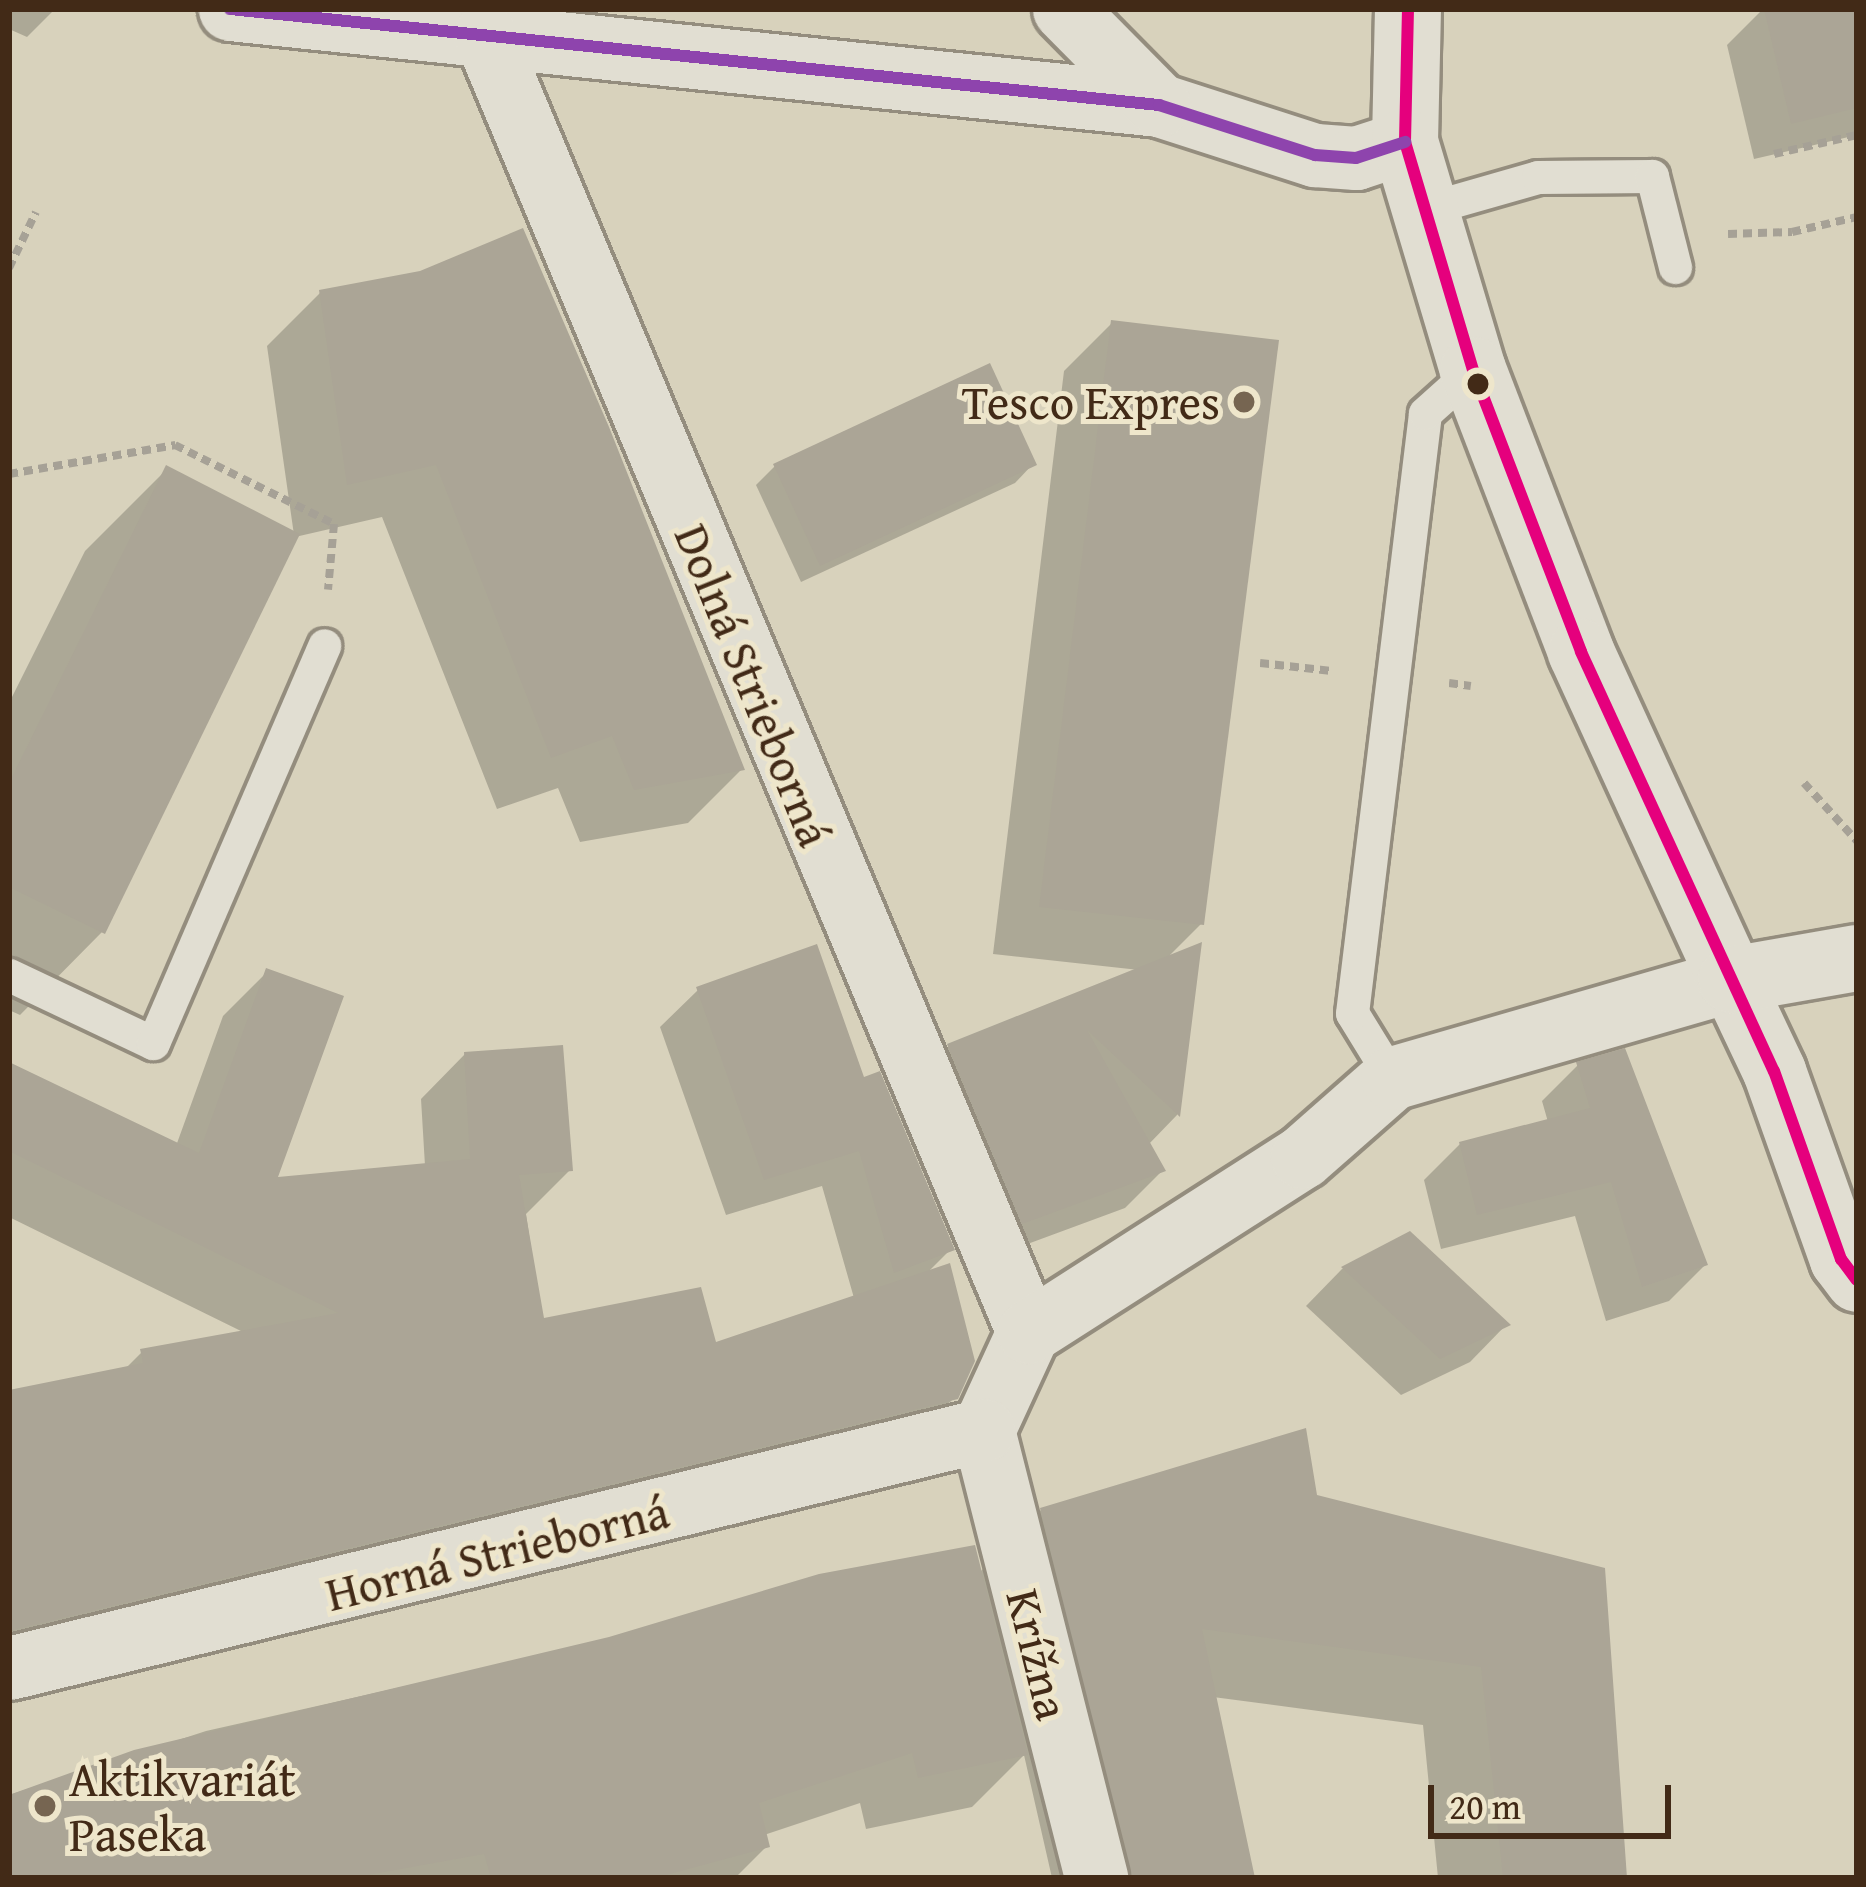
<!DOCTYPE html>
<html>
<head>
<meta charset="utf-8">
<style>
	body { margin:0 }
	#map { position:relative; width:1866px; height:1887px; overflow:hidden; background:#d8d2bc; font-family:"Gentium Book Plus",serif }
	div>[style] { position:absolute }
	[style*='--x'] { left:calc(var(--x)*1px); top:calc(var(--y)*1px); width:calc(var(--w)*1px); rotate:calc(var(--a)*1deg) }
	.shadow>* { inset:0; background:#0003 }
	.building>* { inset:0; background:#aba596 }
	.path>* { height:8px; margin-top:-4px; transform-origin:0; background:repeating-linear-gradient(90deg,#a6a196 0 9px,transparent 0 15px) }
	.roads { filter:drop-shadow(3px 0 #948d7e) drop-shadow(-3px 0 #948d7e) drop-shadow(0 3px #948d7e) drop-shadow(0 -3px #948d7e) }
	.lane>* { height:33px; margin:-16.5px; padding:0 16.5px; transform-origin:16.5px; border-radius:16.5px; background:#e1ded2 }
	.street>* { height:63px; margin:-31.5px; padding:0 31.5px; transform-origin:31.5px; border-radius:31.5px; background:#e1ded2 }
	.secondary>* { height:66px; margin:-33px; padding:0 33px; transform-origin:33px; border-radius:33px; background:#e1ded2 }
	.bus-1>* { height:12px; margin:-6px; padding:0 6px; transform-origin:6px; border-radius:6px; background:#e5007d }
	.bus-2>* { height:12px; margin:-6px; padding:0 6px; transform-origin:6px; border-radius:6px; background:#8e44ad }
	.dots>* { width:33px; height:33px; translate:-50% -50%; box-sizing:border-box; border:6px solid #eee6cb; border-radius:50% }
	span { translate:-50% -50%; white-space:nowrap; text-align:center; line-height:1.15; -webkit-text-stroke:10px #eee6cb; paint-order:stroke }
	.poi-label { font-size:48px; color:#422a17 }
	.right { translate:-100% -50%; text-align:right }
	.left { translate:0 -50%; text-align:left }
	.street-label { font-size:48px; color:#422a17 }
	.frame { position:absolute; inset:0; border:12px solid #422a17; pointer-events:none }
	.scale { position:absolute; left:1428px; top:1785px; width:243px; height:54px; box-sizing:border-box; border:6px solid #422a17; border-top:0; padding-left:15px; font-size:36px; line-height:42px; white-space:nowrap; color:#422a17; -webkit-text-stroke:9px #eee6cb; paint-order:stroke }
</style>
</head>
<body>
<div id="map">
	<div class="shadow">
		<i style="clip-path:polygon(9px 9px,55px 9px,27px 37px,9px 29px)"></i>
		<i style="clip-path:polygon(1763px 9px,1857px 9px,1857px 135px,1754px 159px,1727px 45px)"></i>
		<i style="clip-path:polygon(321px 292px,742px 769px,688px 823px,580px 842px,558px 788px,497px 809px,382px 517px,295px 537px,102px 932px,20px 1015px,9px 1010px,9px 703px,85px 551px,167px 469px,294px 535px,267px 346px)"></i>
		<i style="clip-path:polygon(1112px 323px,1201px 924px,1165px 960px,1198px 947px,1177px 1115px,1148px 1145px,1162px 1171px,1125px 1208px,984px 1260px,911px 1084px,948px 1047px,1139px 970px,993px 954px,1064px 371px)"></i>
		<i style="clip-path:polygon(1033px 464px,1015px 483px,801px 582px,756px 485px,775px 466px)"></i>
		<i style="clip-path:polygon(267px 972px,273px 1181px,425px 1166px,421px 1099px,465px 1054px,570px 1170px,526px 1214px,542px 1322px,714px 1346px,854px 1298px,822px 1186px,726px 1215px,660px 1027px,698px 990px,863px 1081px,951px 1249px,926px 1274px,955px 1397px,910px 1442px,9px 1662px,9px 1393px,124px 1370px,142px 1352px,245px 1333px,9px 1217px,9px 1065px,176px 1146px,223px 1016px)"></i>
		<i style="clip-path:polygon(1578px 1065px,1705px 1265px,1669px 1301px,1606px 1321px,1575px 1216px,1441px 1249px,1424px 1180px,1460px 1144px,1548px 1122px,1542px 1101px)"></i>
		<i style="clip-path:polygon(1409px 1235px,1506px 1325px,1470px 1362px,1401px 1395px,1306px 1306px,1342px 1269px)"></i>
		<i style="clip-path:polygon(1315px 1497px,1602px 1571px,1623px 1878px,1438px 1878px,1423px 1725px,1213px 1697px,1251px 1878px,1052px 1878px,1024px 1755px,972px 1807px,866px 1829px,860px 1803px,764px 1835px,767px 1846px,735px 1878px,9px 1878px,9px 1795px,206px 1731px,610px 1640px,979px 1573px,1041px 1510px)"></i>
	</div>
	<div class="building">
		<i style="clip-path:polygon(1764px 9px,1857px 9px,1857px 108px,1791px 124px)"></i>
		<i style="clip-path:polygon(523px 228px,609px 427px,745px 770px,634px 790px,612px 736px,551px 758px,436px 465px,347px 485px,319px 290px,420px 271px)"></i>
		<i style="clip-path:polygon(1111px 320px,1279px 340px,1204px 925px,1039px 907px)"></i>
		<i style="clip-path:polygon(990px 363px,1037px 465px,820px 566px,773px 464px)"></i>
		<i style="clip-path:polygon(166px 465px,300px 534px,105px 934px,9px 887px,9px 783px)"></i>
		<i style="clip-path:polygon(1202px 942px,1180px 1117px,1087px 1030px,1166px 1171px,1022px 1224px,947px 1044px)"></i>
		<i style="clip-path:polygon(817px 944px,864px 1077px,880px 1071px,955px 1250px,894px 1273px,859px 1151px,764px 1180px,696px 987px)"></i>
		<i style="clip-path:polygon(266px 968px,344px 996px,278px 1177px,470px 1159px,464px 1052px,563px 1045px,573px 1171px,519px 1175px,544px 1318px,701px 1287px,716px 1342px,950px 1263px,975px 1361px,958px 1399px,9px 1631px,9px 1390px,143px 1363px,140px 1349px,338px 1313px,9px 1151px,9px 1062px,199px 1153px)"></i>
		<i style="clip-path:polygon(1625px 1048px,1708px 1265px,1642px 1287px,1611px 1182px,1477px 1215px,1459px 1142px,1590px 1108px,1576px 1062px)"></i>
		<i style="clip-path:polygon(1410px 1231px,1511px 1325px,1440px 1359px,1341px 1267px)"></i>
		<i style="clip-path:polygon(1306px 1428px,1317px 1495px,1605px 1568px,1627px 1878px,1503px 1878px,1481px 1667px,1202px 1629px,1255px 1878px,1131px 1878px,1040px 1508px)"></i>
		<i style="clip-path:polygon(975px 1545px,1028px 1755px,918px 1778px,912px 1753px,759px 1803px,770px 1847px,655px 1878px,491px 1878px,484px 1854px,351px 1878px,9px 1878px,9px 1795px,134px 1750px,609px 1637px,819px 1574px)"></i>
	</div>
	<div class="path">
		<i style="--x:1774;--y:154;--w:85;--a:-12.9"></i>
		<i style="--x:1728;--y:234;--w:64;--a:-1.8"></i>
		<i style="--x:1792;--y:232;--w:67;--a:-13"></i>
		<i style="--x:9;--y:268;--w:62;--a:-64.3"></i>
		<i style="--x:9;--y:474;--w:169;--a:-9.9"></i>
		<i style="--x:175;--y:445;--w:178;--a:26.4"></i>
		<i style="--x:334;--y:524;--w:66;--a:95.2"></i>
		<i style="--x:1260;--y:663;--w:72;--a:6.3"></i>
		<i style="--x:1449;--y:683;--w:22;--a:8"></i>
		<i style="--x:1804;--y:783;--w:79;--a:47.6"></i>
	</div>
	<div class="roads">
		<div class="lane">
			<i style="--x:1426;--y:209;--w:116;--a:-15.9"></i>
			<i style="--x:1538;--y:177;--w:114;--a:-0.5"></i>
			<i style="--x:1652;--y:176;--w:94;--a:75.8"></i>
			<i style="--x:9;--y:975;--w:159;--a:25.3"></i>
			<i style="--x:153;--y:1043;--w:433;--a:-66.7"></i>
			<i style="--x:1392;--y:1078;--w:76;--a:-121.6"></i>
			<i style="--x:1352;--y:1013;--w:604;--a:-83.06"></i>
			<i style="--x:1425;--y:413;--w:64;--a:-41.9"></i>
		</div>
		<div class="street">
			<i style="--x:230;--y:9;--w:934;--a:5.9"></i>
			<i style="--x:1159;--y:105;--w:164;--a:17.8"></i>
			<i style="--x:1315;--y:155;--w:41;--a:4.2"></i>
			<i style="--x:1356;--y:158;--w:52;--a:-18.1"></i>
			<i style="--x:1064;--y:9;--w:135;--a:45.3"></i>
			<i style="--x:485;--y:35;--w:1406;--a:67.28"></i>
			<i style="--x:983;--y:1430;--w:108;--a:-65.3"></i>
			<i style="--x:1028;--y:1332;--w:325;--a:-32.6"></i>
			<i style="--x:1302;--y:1157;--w:120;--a:-41.3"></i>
			<i style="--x:1392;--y:1078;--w:353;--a:-16.1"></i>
			<i style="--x:1731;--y:980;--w:101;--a:64.7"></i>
			<i style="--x:1774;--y:1071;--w:200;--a:70.4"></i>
			<i style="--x:1841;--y:1259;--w:26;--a:53"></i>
			<i style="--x:983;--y:1430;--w:462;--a:75.8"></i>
			<i style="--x:9;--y:1668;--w:1003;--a:-13.73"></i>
		</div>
		<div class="secondary">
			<i style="--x:1408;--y:9;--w:133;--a:91.3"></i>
			<i style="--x:1405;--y:142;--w:238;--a:73.4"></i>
			<i style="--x:1473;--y:370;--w:302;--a:69"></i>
			<i style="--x:1581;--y:652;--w:361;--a:65.4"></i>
			<i style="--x:1731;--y:980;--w:128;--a:-9.9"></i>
		</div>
	</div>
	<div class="bus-1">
		<i style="--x:1408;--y:9;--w:133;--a:91.3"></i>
		<i style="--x:1405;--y:142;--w:238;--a:73.4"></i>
		<i style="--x:1473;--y:370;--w:302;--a:69"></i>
		<i style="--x:1581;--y:652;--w:461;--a:65.3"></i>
		<i style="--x:1774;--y:1071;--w:200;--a:70.4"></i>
		<i style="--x:1841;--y:1259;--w:26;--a:53"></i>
	</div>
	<div class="bus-2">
		<i style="--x:230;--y:9;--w:934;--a:5.9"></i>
		<i style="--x:1159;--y:105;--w:164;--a:17.8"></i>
		<i style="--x:1315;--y:155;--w:41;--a:4.2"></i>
		<i style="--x:1356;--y:158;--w:52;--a:-18.1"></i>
	</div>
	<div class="dots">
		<i style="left:1478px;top:384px;background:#422a17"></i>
		<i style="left:1244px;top:402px;background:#766551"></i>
		<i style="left:45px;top:1806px;background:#766551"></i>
	</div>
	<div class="poi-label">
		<span class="right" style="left:1220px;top:402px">Tesco Expres</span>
		<span class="left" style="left:69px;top:1806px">Aktikvariát<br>Paseka</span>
	</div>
	<div class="street-label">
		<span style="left:754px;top:685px;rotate:68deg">Dolná Strieborná</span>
		<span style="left:497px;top:1552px;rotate:-14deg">Horná Strieborná</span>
		<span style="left:1039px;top:1654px;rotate:76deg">Krížna</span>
	</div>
	<div class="frame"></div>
	<div class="scale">20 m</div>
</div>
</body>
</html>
